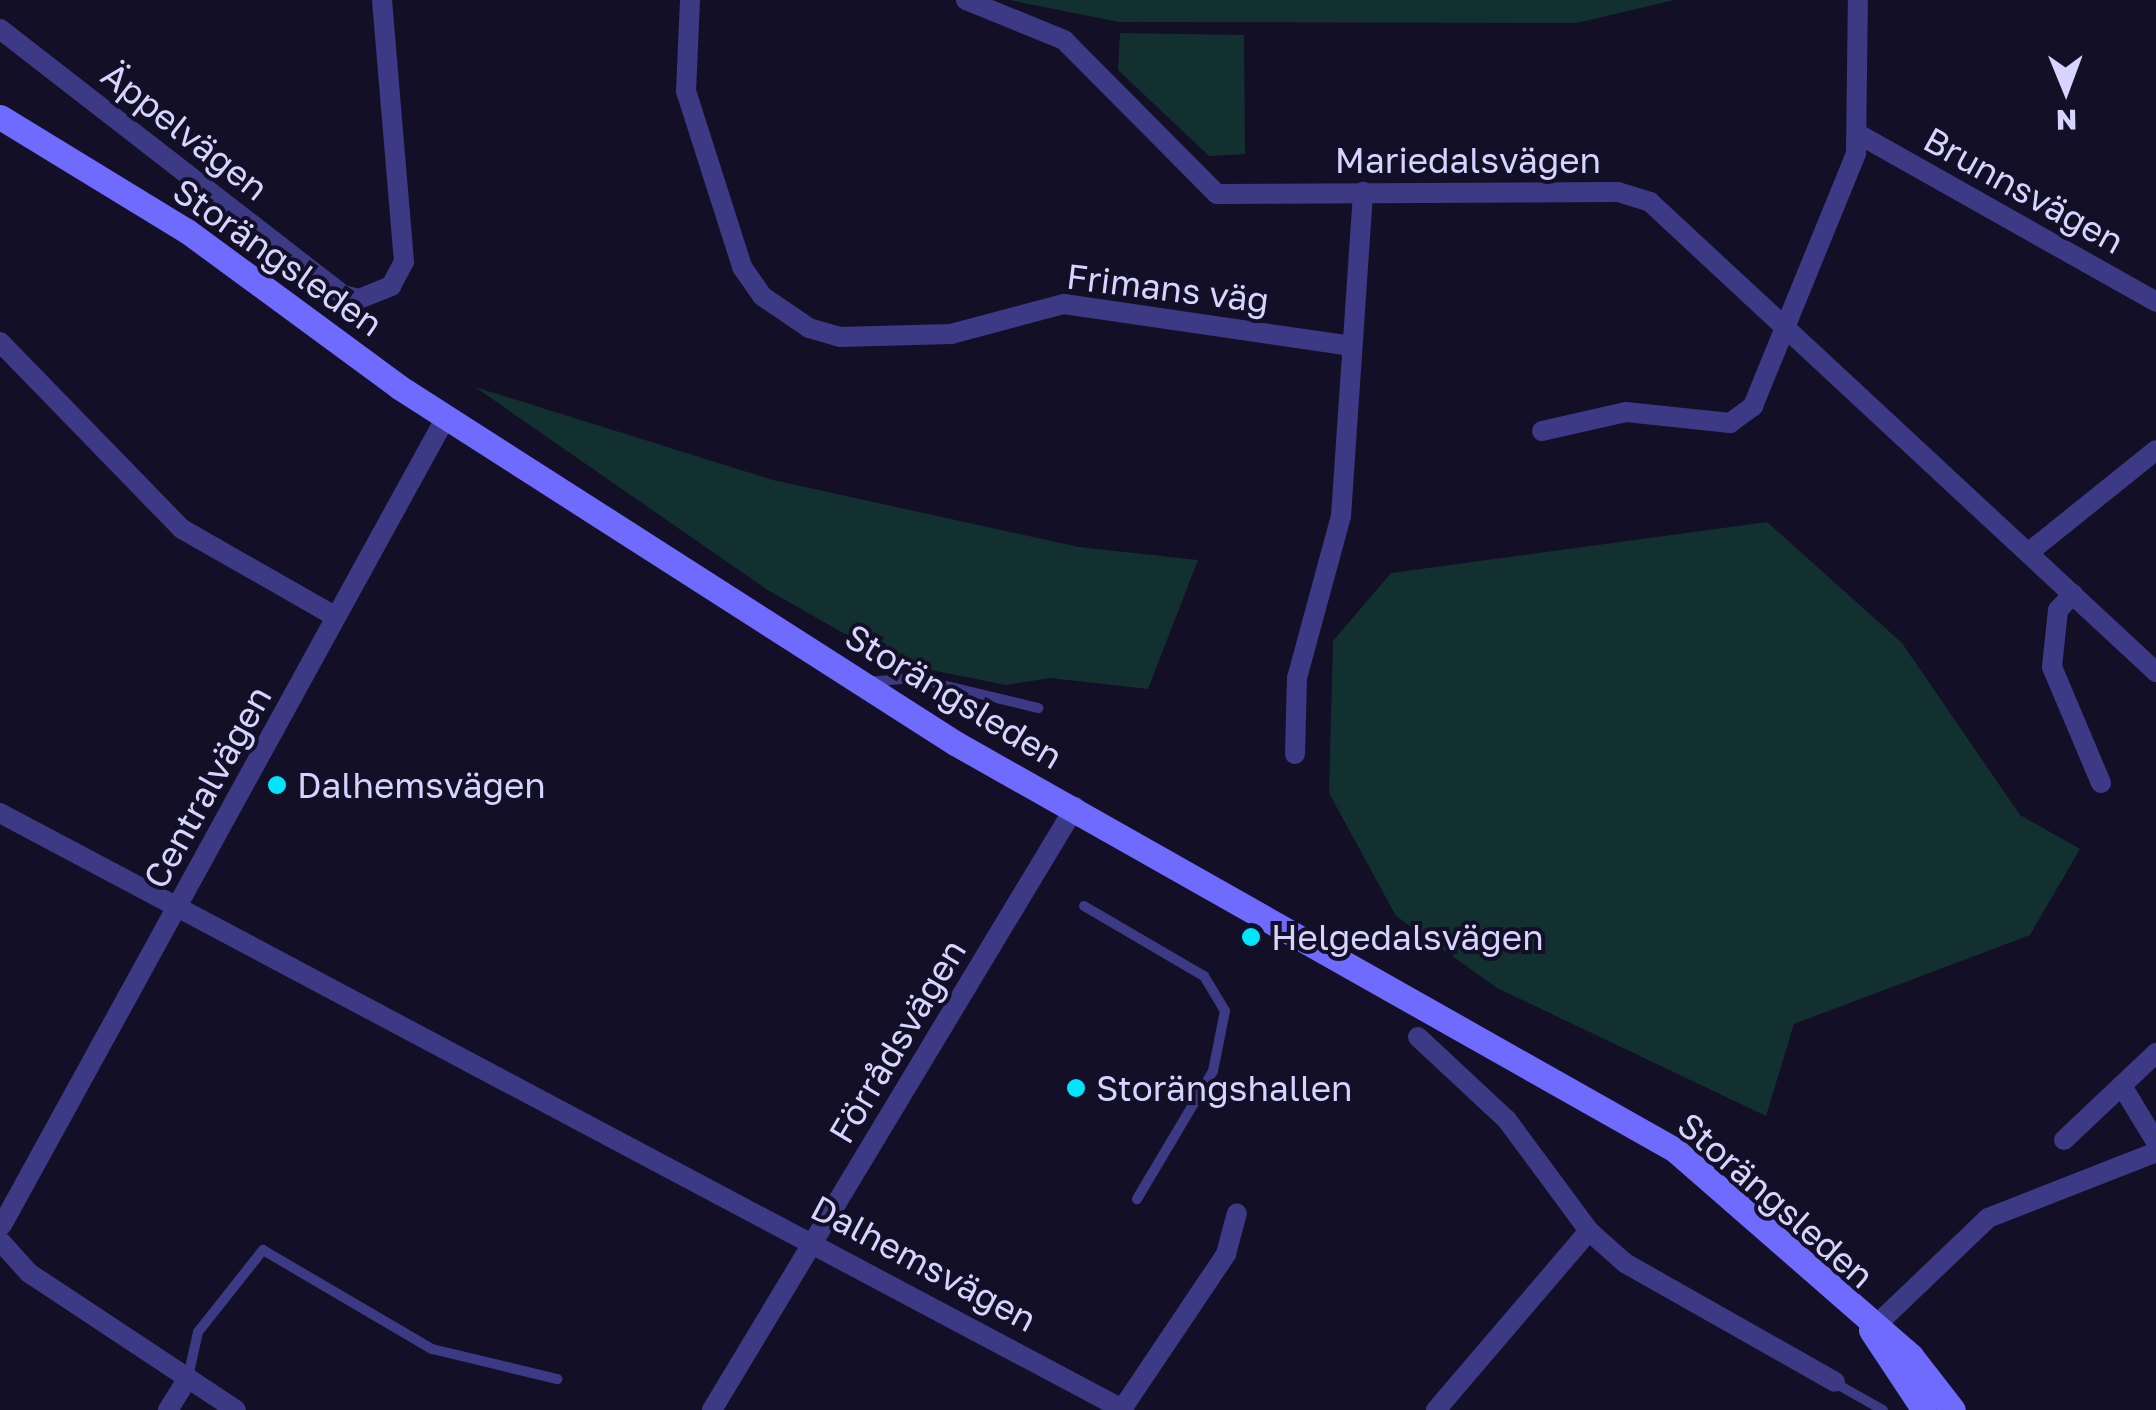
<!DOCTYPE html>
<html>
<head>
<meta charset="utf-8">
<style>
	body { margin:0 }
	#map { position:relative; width:2156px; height:1410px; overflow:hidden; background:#130f26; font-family:"Golos Text",sans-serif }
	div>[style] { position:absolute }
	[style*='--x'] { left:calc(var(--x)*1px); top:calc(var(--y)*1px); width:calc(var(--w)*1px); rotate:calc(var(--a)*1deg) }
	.green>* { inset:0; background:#12302f }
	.lane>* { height:10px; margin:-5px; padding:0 5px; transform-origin:5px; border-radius:5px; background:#3d3a85 }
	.street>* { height:20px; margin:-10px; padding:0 10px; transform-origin:10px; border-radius:10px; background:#3d3a85 }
	.secondary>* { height:25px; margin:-12.5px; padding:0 12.5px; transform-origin:12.5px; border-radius:12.5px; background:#6f6bff }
	.dots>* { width:28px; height:28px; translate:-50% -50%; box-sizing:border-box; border:5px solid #130f26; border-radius:50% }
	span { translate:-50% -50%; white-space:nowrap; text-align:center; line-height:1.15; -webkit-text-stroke:8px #130f26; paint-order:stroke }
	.street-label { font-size:35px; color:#d9d4ff }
	.poi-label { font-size:35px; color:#d9d4ff }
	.left { translate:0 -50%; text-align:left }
	.north { position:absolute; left:2016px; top:40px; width:100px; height:100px; -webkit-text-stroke:8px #130f26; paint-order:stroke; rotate:179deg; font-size:28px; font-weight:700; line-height:40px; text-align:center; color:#d9d4ff }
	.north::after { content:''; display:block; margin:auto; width:35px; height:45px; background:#d9d4ff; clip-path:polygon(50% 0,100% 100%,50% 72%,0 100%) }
</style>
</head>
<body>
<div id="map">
	<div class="green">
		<i style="clip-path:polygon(1009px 0,1674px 0,1577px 23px,1119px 22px)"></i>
		<i style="clip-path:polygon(1120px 33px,1244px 35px,1245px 154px,1209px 156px,1118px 70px)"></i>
		<i style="clip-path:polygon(475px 387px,773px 480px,1079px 547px,1198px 560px,1148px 689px,1050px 678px,1006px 685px,896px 663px,766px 589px)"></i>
		<i style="clip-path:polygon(1767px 522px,1902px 643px,2020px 815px,2080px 849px,2030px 935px,1794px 1024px,1766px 1116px,1497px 988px,1396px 916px,1329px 793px,1333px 641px,1391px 573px)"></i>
	</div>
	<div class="lane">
		<i style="--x:868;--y:682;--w:45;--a:-5.1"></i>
		<i style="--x:913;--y:678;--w:129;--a:13.5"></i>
		<i style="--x:1084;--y:906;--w:139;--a:30.3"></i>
		<i style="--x:1204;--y:976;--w:41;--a:59"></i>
		<i style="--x:1225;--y:1011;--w:61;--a:101.3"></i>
		<i style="--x:1213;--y:1071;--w:149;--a:120.7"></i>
		<i style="--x:188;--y:1377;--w:46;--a:-77.5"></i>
		<i style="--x:198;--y:1332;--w:105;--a:-51.6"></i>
		<i style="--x:263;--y:1250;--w:196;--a:30.4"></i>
		<i style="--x:432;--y:1349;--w:129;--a:13.5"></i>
		<i style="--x:1835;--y:1383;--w:55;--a:29.4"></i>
	</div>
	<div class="street">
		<i style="--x:690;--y:0;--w:91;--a:92.5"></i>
		<i style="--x:686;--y:91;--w:185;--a:72.3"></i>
		<i style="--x:742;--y:267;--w:35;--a:55"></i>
		<i style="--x:762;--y:296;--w:57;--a:34.2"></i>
		<i style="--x:809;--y:328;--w:32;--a:16"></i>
		<i style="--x:840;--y:337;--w:111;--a:-1.5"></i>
		<i style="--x:951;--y:334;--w:117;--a:-14.9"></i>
		<i style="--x:1064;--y:304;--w:291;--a:8.3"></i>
		<i style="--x:966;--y:0;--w:106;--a:22.2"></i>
		<i style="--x:1064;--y:40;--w:217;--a:45.2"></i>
		<i style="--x:1217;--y:194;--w:401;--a:-0.3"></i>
		<i style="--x:1618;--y:192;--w:34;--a:17"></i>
		<i style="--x:1650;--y:202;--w:691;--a:42.89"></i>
		<i style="--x:0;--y:29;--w:434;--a:37.8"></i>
		<i style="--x:343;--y:295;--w:16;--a:14"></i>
		<i style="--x:359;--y:299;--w:35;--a:-22"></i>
		<i style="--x:391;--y:286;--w:27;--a:-62"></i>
		<i style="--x:404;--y:262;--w:263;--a:-94.8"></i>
		<i style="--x:1860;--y:135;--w:340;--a:29.4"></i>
		<i style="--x:0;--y:342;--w:261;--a:45.8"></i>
		<i style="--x:182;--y:529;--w:177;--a:29.7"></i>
		<i style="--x:1542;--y:431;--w:86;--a:-12.7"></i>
		<i style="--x:1626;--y:412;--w:105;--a:6"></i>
		<i style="--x:1730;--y:423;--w:29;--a:-36"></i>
		<i style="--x:1753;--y:406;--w:273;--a:-67.8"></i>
		<i style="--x:1856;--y:153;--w:153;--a:-89.3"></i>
		<i style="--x:2028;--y:553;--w:164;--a:-38.8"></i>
		<i style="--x:2073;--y:594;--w:22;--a:133"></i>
		<i style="--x:2058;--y:610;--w:57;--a:96"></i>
		<i style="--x:2052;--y:667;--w:126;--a:67.1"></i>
		<i style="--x:1295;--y:754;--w:76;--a:-88.5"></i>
		<i style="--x:1297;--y:678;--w:168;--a:-74.8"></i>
		<i style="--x:1341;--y:516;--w:325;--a:-86.1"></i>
		<i style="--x:0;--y:813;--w:1273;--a:27.97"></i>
		<i style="--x:1418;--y:1037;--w:122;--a:43"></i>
		<i style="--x:1507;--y:1120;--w:138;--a:53.5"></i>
		<i style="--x:1589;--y:1231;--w:48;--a:41.6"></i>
		<i style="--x:1625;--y:1263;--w:241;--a:29.5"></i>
		<i style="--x:2122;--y:1086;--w:66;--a:58.7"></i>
		<i style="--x:2064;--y:1140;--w:127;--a:-43.4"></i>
		<i style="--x:2;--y:1225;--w:922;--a:-61.21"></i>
		<i style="--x:1;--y:1242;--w:42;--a:47.9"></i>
		<i style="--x:29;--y:1273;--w:248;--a:33.5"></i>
		<i style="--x:1871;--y:1330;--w:162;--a:-43.7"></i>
		<i style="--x:1988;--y:1218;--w:180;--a:-21.4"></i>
		<i style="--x:1122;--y:1409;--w:187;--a:-56.1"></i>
		<i style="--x:1226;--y:1254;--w:42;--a:-75"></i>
		<i style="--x:168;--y:1410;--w:38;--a:-58"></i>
		<i style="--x:712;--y:1410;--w:704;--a:-58.95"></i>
		<i style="--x:1436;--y:1410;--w:235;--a:-49.5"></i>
	</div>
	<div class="secondary">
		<i style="--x:0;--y:117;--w:219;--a:31.4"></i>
		<i style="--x:187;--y:231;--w:263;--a:36.3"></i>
		<i style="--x:399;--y:387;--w:660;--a:32.63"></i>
		<i style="--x:955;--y:743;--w:827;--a:29.48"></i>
		<i style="--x:1675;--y:1150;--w:313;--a:41.1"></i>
		<i style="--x:1911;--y:1356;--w:68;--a:52.1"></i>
		<i style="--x:1871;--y:1330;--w:96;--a:56.5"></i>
	</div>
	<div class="dots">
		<i style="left:277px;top:785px;background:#00e5ff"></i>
		<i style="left:1251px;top:937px;background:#00e5ff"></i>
		<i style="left:1076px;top:1088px;background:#00e5ff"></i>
	</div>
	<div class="street-label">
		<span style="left:185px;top:131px;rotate:38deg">Äppelvägen</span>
		<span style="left:1468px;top:160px">Mariedalsvägen</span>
		<span style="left:2024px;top:190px;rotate:29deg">Brunnsvägen</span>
		<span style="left:278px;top:257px;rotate:35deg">Storängsleden</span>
		<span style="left:1168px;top:288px;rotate:7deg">Frimans väg</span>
		<span style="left:954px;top:696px;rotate:31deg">Storängsleden</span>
		<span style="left:207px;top:787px;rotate:-61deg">Centralvägen</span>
		<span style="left:897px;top:1041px;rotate:-59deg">Förrådsvägen</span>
		<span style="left:1776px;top:1200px;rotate:41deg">Storängsleden</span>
		<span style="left:924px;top:1263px;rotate:28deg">Dalhemsvägen</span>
	</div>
	<div class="poi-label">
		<span class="left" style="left:297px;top:785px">Dalhemsvägen</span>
		<span class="left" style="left:1271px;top:937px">Helgedalsvägen</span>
		<span class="left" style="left:1096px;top:1088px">Storängshallen</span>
	</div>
	<div class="north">N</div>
</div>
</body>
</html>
